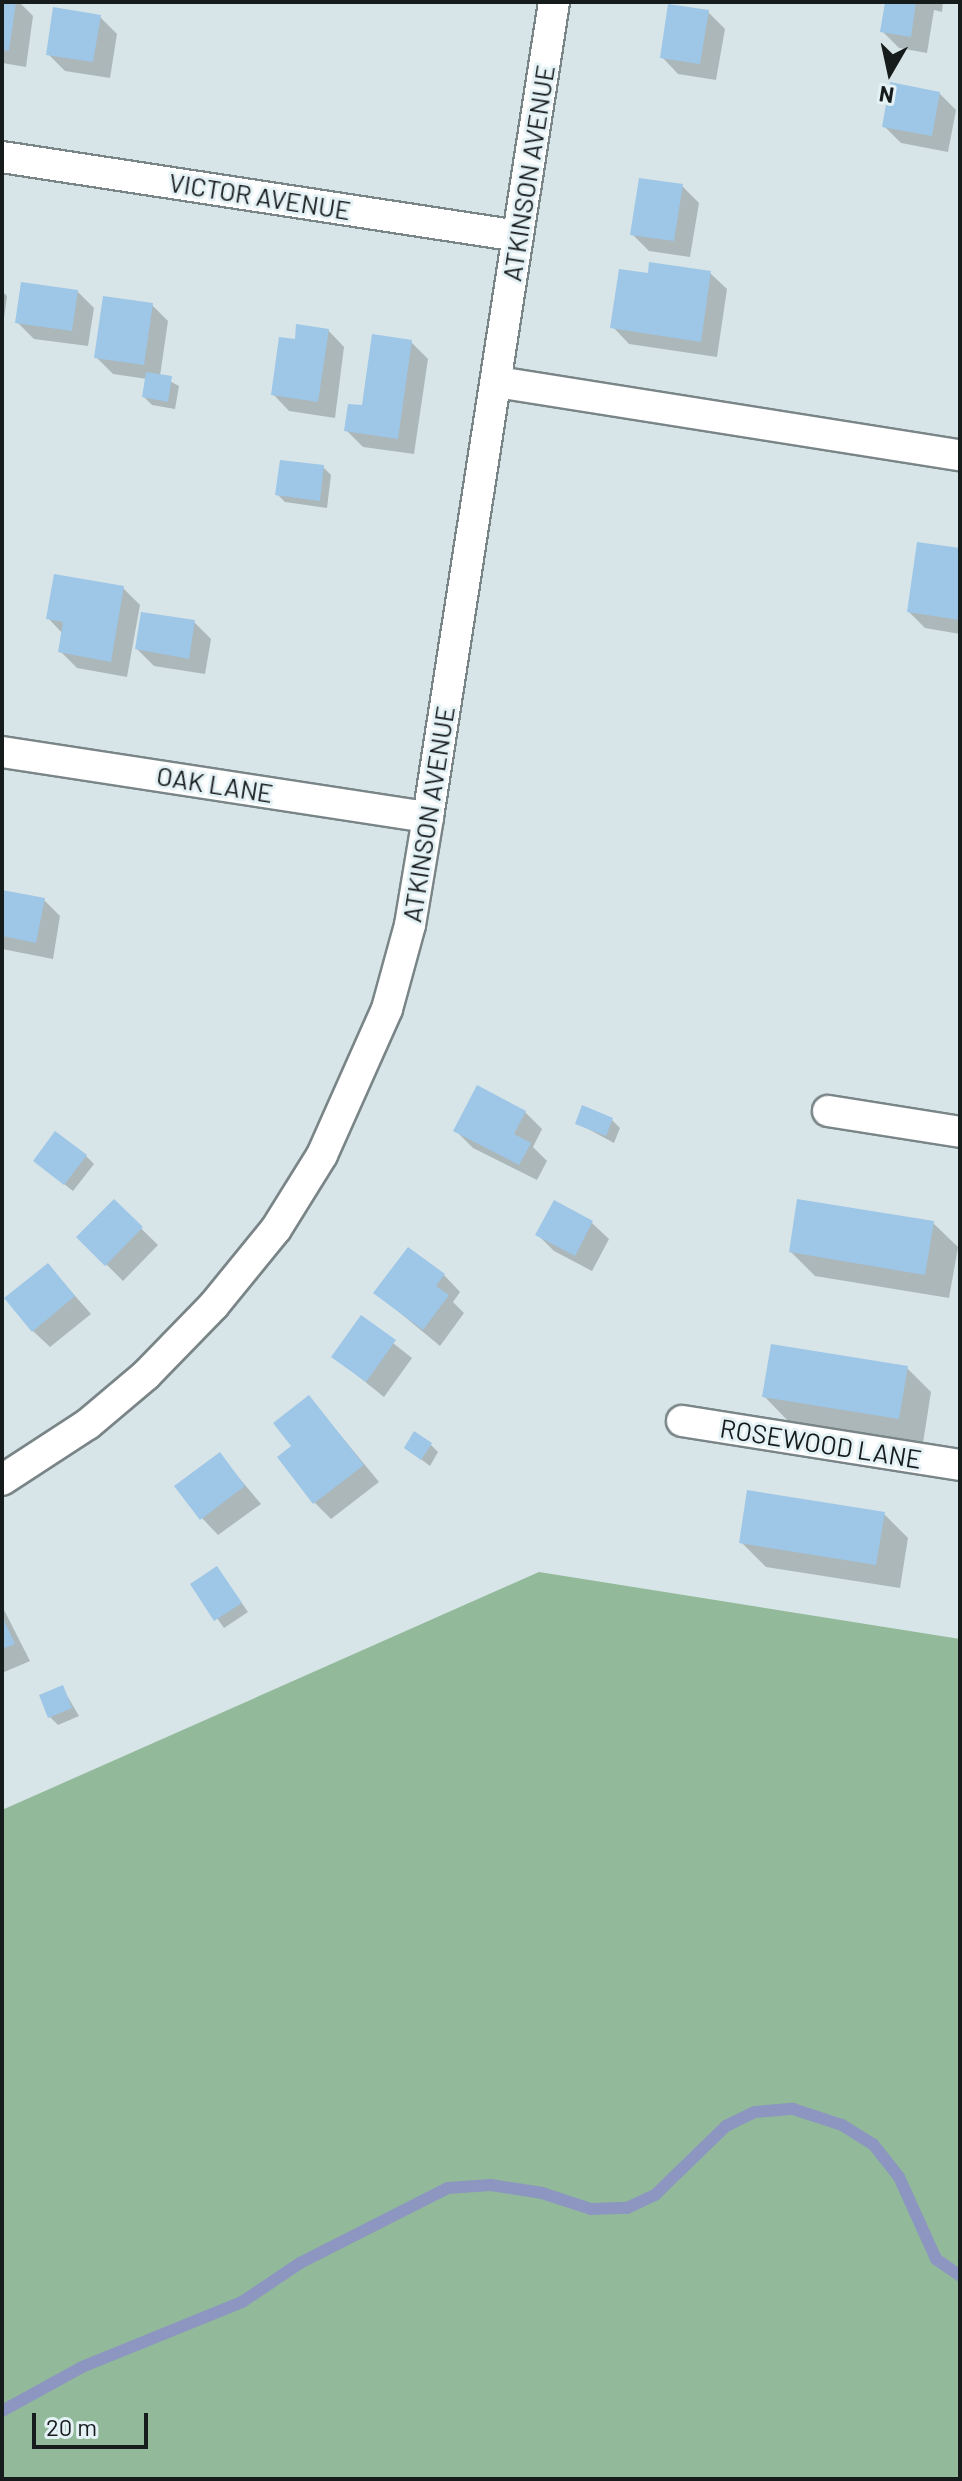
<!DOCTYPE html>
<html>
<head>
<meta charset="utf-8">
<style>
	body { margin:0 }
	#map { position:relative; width:962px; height:2481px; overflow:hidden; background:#d8e5e8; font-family:Barlow,sans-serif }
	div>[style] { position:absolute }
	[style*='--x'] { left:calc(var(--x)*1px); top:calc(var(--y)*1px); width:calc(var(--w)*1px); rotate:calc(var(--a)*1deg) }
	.forest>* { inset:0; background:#92ba9a }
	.shadow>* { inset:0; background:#0003 }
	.stream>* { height:12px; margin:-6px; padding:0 6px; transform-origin:6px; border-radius:6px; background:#8c96c0 }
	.building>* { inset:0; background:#9ec6e7 }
	.roads { filter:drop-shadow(2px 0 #7a8588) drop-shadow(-2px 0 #7a8588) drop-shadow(0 2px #7a8588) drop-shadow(0 -2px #7a8588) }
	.minor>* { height:30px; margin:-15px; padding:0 15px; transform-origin:15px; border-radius:15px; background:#fff }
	span { translate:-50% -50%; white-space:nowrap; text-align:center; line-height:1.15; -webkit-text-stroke:6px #e5f2f5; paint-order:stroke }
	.street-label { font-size:26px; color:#161b1c }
	.frame { position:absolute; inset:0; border:4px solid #161b1c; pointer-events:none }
	.north { position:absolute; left:850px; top:32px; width:80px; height:80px; -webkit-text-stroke:6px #e5f2f5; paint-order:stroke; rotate:189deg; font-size:22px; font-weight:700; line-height:32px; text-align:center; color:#161b1c }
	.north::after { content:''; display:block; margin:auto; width:28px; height:36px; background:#161b1c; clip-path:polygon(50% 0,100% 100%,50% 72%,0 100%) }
	.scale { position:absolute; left:32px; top:2413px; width:116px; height:36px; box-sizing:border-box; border:4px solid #161b1c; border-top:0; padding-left:10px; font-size:24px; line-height:28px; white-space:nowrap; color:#161b1c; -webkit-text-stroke:6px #e5f2f5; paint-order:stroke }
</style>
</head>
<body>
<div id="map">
	<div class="forest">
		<i style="clip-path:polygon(539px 1572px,960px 1639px,960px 2479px,2px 2479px,2px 1810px)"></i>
	</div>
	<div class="shadow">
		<i style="clip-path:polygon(2px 2px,19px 2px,33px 16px,26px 67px,2px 63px)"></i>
		<i style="clip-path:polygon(887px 2px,943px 2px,942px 12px,934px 10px,927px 53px,899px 48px,883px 32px)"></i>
		<i style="clip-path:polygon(708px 12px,725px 29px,716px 80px,678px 74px,662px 57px)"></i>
		<i style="clip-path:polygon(100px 17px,117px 34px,110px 78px,65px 71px,48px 54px)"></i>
		<i style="clip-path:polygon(939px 93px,956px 110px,948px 152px,901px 143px,884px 126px)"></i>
		<i style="clip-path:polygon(682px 186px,699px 203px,690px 257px,649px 251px,632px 234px)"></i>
		<i style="clip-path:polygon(710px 273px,727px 289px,717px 357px,629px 344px,613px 327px,649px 275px)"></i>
		<i style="clip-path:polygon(2px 291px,7px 296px,2px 333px)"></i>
		<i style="clip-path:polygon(77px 291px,94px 308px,88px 346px,34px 339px,17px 322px)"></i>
		<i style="clip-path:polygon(152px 305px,168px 321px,160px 376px,179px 386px,175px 409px,152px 405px,144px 397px,147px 379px,113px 374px,96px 357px)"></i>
		<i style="clip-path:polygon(328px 330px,344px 347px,335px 418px,289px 411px,273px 394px,296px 341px)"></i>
		<i style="clip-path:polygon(411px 342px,428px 359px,414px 454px,363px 447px,346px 430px)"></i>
		<i style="clip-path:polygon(323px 467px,331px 475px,327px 508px,285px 502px,277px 494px)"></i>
		<i style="clip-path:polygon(960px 550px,960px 634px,925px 628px,909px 612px)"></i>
		<i style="clip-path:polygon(123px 588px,140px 605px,127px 677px,77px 668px,60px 651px,63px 634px,48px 618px)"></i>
		<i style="clip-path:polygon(194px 622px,211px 639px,205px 674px,154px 666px,137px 649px)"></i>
		<i style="clip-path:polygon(2px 892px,44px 900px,60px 916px,53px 959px,2px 949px)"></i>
		<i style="clip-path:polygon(525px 1112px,542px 1129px,533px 1147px,547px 1161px,537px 1180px,473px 1148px,456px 1131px)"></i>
		<i style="clip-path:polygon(612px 1120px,620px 1128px,614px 1143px,577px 1123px)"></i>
		<i style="clip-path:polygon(86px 1156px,94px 1164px,73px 1191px,35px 1161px)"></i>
		<i style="clip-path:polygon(114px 1202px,158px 1245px,123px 1281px,79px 1237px)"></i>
		<i style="clip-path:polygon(592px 1223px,609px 1239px,592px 1271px,554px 1251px,538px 1235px)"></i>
		<i style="clip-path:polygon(933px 1223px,958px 1247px,949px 1298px,815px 1276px,791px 1252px)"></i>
		<i style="clip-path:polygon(48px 1265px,91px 1314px,50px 1347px,33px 1331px)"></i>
		<i style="clip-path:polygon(444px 1275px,460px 1292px,453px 1302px,464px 1313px,440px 1346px,376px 1293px)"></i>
		<i style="clip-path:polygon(361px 1318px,412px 1358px,384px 1397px,333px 1356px)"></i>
		<i style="clip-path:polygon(907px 1368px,931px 1392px,923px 1443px,788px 1421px,764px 1396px)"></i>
		<i style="clip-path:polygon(309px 1397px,379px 1482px,331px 1519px,315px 1503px,294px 1446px)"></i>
		<i style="clip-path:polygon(430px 1444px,438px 1452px,430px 1466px,406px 1448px)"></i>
		<i style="clip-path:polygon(219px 1454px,261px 1504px,218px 1535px,202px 1518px)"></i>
		<i style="clip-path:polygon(884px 1514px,908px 1538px,900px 1588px,766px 1567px,741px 1542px)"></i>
		<i style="clip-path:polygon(217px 1568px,248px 1612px,224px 1628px,193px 1584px)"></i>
		<i style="clip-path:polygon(2px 1606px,30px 1661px,2px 1673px)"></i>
		<i style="clip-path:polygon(62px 1687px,79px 1716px,58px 1725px,50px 1717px)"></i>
	</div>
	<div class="stream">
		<i style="--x:2;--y:2411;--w:91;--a:-28.8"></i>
		<i style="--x:82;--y:2367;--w:173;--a:-22.1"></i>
		<i style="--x:242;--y:2302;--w:70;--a:-33.9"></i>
		<i style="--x:300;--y:2263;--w:166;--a:-26.9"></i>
		<i style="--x:448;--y:2188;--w:43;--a:-4"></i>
		<i style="--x:491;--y:2185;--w:52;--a:8.9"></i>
		<i style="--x:542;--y:2193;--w:52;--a:18.1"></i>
		<i style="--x:591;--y:2209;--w:36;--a:-2"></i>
		<i style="--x:627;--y:2208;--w:31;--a:-25"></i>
		<i style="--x:655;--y:2195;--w:99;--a:-44.2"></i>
		<i style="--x:726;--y:2126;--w:32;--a:-26"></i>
		<i style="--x:755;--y:2112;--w:38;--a:-5"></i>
		<i style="--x:793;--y:2109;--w:52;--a:18.1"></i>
		<i style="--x:842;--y:2125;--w:36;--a:32"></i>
		<i style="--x:873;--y:2144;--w:42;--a:51.8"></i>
		<i style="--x:899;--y:2177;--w:90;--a:65.7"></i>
		<i style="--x:936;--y:2259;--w:29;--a:35"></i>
	</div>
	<div class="building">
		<i style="clip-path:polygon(2px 2px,16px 2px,9px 51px,2px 50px)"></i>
		<i style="clip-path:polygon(885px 2px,916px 2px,911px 37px,880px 32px)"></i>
		<i style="clip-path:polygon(668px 4px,709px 10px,700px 64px,660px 58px)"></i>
		<i style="clip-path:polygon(53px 7px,101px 15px,93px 62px,46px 55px)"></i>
		<i style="clip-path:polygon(890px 82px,940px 92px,932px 136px,882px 127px)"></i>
		<i style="clip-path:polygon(639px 178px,683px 184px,674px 241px,630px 235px)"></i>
		<i style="clip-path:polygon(649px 262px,711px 271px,701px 342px,610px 328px,619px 269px,648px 273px)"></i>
		<i style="clip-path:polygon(21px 282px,78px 290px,72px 331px,15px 323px)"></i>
		<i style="clip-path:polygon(103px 296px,153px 303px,144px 365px,94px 358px)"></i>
		<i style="clip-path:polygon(296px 324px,329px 329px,318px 402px,271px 395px,279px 337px,295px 339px)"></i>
		<i style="clip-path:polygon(372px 334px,412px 340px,398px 439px,344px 431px,348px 404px,362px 405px)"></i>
		<i style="clip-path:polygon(146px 372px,172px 376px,168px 402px,142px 397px)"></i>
		<i style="clip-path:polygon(280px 460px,324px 465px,320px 501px,275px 495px)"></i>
		<i style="clip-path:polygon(917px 542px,960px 548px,960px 620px,907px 612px)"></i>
		<i style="clip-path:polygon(54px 574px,124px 586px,111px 662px,58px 652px,63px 622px,46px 619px)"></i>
		<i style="clip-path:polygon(141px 612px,195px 620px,189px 659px,135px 649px)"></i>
		<i style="clip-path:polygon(2px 890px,45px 898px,36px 943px,2px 936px)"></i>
		<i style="clip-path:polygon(477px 1085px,526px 1111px,514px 1134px,531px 1143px,519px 1165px,453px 1131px)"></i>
		<i style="clip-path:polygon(582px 1105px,613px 1118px,606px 1136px,575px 1124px)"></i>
		<i style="clip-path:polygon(55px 1131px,87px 1155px,64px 1185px,33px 1161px)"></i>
		<i style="clip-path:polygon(114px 1199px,143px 1227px,105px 1266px,76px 1237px)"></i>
		<i style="clip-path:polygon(797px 1199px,934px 1221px,925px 1275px,789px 1252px)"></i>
		<i style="clip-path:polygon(554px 1200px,593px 1221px,575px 1256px,535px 1235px)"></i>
		<i style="clip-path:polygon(408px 1247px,445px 1274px,436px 1286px,449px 1295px,423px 1330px,373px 1293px)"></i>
		<i style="clip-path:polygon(48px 1263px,75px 1296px,32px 1332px,4px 1298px)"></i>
		<i style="clip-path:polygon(361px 1315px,396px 1340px,366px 1382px,331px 1357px)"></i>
		<i style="clip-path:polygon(771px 1344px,908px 1366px,899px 1419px,762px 1397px)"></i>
		<i style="clip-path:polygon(309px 1395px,364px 1465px,313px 1504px,277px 1457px,291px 1446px,273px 1423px)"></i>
		<i style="clip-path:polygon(414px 1431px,432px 1443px,421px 1460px,404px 1448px)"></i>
		<i style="clip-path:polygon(220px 1452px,245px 1486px,200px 1520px,174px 1486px)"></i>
		<i style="clip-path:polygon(747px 1490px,885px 1512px,876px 1565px,739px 1543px)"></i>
		<i style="clip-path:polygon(217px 1566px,242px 1603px,214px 1621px,190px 1584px)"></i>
		<i style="clip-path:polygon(2px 1616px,15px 1644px,2px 1649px)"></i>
		<i style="clip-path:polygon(63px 1685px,72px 1708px,48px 1718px,39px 1695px)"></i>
	</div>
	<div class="roads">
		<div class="minor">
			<i style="--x:2;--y:157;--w:522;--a:8.7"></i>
			<i style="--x:497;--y:382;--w:469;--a:9"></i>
			<i style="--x:2;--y:752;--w:431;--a:8.7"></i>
			<i style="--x:828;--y:1111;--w:134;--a:9"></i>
			<i style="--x:682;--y:1421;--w:281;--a:9"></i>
			<i style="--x:2;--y:1480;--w:103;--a:-33.1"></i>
			<i style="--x:88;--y:1424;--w:76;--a:-40.2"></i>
			<i style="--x:146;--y:1375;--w:98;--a:-45.8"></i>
			<i style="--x:214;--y:1305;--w:98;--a:-50.8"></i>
			<i style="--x:276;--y:1229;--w:87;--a:-58.1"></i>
			<i style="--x:322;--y:1155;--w:160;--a:-66"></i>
			<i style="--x:387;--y:1009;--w:87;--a:-74.7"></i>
			<i style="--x:410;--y:925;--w:109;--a:-80.5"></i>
			<i style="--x:428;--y:817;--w:825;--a:-81.21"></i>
		</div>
	</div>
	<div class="street-label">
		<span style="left:528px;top:173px;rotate:-81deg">ATKINSON AVENUE</span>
		<span style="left:260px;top:196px;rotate:9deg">VICTOR AVENUE</span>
		<span style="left:215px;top:784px;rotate:9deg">OAK LANE</span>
		<span style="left:428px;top:814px;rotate:-81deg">ATKINSON AVENUE</span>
		<span style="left:821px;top:1443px;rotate:9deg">ROSEWOOD LANE</span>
	</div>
	<div class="frame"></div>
	<div class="north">N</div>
	<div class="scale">20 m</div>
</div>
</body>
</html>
